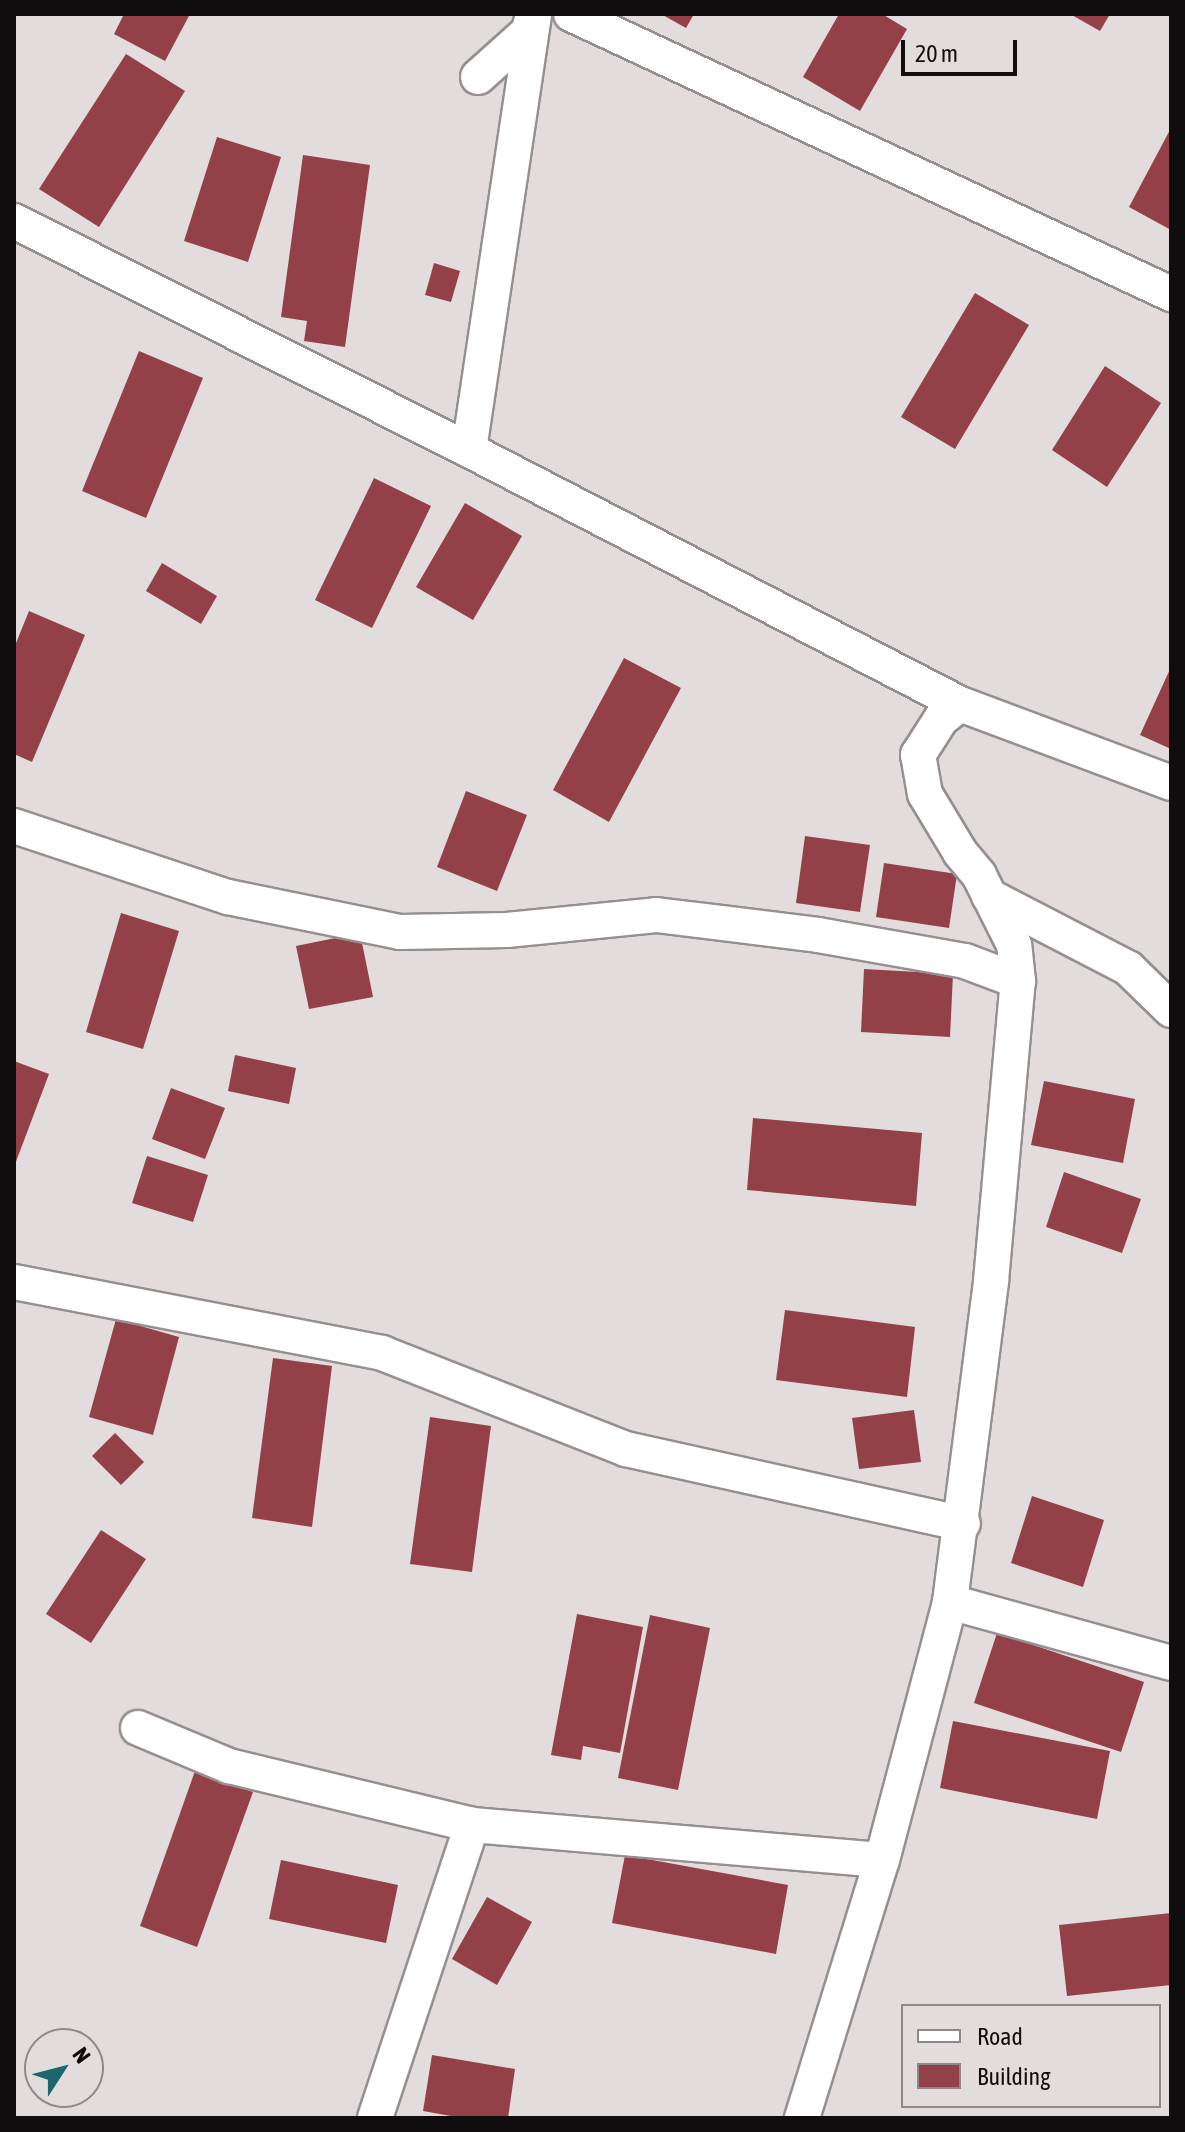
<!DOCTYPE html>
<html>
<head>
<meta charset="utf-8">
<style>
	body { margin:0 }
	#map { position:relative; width:1185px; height:2132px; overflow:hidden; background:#e3dcdc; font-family:"Asap Condensed",sans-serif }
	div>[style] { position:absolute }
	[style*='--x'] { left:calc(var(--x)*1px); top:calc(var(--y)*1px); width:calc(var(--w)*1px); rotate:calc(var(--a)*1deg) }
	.building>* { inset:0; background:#944048 }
	.roads { filter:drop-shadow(2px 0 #968f90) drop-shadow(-2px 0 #968f90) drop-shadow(0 2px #968f90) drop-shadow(0 -2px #968f90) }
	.street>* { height:34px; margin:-17px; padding:0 17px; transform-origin:17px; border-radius:17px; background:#fff }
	span { translate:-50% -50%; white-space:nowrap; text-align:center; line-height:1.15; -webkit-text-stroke:8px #e3dcdc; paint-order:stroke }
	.frame { position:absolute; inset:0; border:16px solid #0f0d0d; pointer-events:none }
	.legend { position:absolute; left:901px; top:2004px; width:260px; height:104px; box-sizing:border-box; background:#e3dcdc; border:2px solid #8e8989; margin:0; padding:10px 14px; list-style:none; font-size:24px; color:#0f0d0d }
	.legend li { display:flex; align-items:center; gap:16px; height:40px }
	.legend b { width:40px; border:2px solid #8e8989 }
	.north { position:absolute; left:24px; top:2028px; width:80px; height:80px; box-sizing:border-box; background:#e3dcdc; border:2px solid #8e8989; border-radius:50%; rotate:54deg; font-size:22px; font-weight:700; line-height:32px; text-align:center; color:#0f0d0d }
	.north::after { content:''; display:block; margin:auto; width:28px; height:36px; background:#1a6869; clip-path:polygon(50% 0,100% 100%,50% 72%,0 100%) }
	.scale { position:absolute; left:901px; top:40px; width:116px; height:36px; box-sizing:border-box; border:4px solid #0f0d0d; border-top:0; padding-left:10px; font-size:24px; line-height:28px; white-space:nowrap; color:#0f0d0d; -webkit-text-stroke:6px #e3dcdc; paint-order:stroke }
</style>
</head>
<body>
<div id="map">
	<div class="building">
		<i style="clip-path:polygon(124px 14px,190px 14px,165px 61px,114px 34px)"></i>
		<i style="clip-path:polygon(661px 14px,694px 14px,686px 28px)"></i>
		<i style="clip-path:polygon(839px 14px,882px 14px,907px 29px,860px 111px,803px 77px)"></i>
		<i style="clip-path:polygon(1070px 14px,1110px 14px,1100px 31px)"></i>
		<i style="clip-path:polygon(126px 54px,185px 91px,99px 227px,39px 189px)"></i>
		<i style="clip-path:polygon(1171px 128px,1171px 230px,1129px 207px)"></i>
		<i style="clip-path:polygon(217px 137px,281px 157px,248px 262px,184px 241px)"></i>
		<i style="clip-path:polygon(303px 155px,370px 165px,345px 347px,304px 341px,307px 321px,281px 317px)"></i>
		<i style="clip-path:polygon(434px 263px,460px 271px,451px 302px,425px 295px)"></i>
		<i style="clip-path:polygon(975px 293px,1029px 325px,955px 449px,901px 417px)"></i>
		<i style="clip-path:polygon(139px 351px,203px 378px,146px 518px,82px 491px)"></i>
		<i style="clip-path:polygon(1105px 366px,1161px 403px,1107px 487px,1052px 450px)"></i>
		<i style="clip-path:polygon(374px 478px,431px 506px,372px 628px,315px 600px)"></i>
		<i style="clip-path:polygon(465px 503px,522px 536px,473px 620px,416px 587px)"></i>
		<i style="clip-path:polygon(162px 563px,217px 596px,201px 624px,146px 591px)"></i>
		<i style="clip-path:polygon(29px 611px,85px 635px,32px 762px,14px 754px,14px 648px)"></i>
		<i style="clip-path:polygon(624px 658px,681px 688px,609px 822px,553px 790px)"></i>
		<i style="clip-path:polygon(1171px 667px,1171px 749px,1140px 735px)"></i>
		<i style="clip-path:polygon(466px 791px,527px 815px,497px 891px,437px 867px)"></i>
		<i style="clip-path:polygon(805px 836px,870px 845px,860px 912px,796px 903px)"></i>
		<i style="clip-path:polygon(884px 863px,957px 874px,949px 928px,876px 917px)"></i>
		<i style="clip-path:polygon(121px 913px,179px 931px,143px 1049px,86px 1032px)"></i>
		<i style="clip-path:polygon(360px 933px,373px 997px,309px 1009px,296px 946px)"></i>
		<i style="clip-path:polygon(864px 969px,953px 974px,950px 1037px,861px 1032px)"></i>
		<i style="clip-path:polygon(235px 1055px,296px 1068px,289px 1104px,228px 1091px)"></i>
		<i style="clip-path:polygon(14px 1061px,49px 1074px,14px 1167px)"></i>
		<i style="clip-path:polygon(1044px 1081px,1135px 1099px,1123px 1163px,1031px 1145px)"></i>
		<i style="clip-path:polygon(171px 1088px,225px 1108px,205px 1159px,152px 1139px)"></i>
		<i style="clip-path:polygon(753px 1118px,922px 1133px,916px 1206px,747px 1190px)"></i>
		<i style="clip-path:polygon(147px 1156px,208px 1175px,193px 1222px,132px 1203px)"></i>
		<i style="clip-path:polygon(1064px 1172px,1141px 1199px,1122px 1253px,1046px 1227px)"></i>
		<i style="clip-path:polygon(785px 1310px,915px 1327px,907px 1397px,776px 1380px)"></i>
		<i style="clip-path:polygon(116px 1319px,179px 1337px,153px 1435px,89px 1417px)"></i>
		<i style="clip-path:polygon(273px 1358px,332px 1366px,312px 1527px,252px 1518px)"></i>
		<i style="clip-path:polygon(914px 1410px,921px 1462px,859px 1469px,852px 1418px)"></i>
		<i style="clip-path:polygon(430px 1417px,491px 1426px,472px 1572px,410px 1564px)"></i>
		<i style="clip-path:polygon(115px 1433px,144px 1462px,121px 1485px,92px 1456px)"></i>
		<i style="clip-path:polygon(1032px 1496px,1104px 1520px,1083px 1587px,1011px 1563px)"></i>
		<i style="clip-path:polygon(101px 1530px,146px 1559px,91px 1643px,46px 1614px)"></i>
		<i style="clip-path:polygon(577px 1614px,643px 1627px,620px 1753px,583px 1746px,581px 1760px,551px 1755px)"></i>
		<i style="clip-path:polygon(650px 1615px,710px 1628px,678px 1790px,618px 1778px)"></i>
		<i style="clip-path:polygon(997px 1633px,1144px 1682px,1121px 1752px,974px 1703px)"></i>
		<i style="clip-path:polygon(953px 1721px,1110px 1751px,1097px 1819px,940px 1788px)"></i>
		<i style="clip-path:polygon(195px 1771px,253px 1792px,197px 1947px,140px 1926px)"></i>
		<i style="clip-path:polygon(625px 1855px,788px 1885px,776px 1954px,612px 1923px)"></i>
		<i style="clip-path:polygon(281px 1860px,398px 1885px,386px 1943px,269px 1919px)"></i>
		<i style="clip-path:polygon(487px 1897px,532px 1922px,497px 1985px,452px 1959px)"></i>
		<i style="clip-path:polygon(1171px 1913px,1171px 1985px,1067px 1996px,1059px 1925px)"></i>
		<i style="clip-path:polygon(432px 2055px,515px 2069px,508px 2118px,462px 2118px,423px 2111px)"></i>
	</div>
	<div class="roads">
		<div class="street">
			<i style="--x:571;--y:14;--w:662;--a:25.02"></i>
			<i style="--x:478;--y:77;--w:69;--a:-42"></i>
			<i style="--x:529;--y:31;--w:13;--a:-77"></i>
			<i style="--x:14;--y:221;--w:509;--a:26.72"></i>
			<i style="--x:469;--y:450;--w:553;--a:27.35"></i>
			<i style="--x:960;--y:704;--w:225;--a:20.5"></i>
			<i style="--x:469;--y:450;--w:441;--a:-81.5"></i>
			<i style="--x:14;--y:826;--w:225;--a:18.4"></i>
			<i style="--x:228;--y:897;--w:176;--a:11.5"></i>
			<i style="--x:400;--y:932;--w:107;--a:-1.1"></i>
			<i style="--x:507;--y:930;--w:150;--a:-5.7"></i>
			<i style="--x:656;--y:915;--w:163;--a:7"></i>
			<i style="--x:818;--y:935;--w:149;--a:10"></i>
			<i style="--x:965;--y:961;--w:57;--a:20.7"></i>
			<i style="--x:989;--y:896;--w:157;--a:27.4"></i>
			<i style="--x:1128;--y:968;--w:60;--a:44.3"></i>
			<i style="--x:14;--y:1282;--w:375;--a:10.9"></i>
			<i style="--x:382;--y:1353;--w:262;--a:21.5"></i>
			<i style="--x:626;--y:1449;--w:345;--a:12.5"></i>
			<i style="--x:950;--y:1602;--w:229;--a:15.4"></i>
			<i style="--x:138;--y:1728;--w:99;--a:22.7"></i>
			<i style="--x:229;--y:1766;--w:250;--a:13.6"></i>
			<i style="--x:472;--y:1825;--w:411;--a:4.9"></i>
			<i style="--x:375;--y:2118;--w:309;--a:-71.7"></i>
			<i style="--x:802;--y:2118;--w:270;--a:-72.8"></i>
			<i style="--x:882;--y:1860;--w:267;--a:-75.2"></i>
			<i style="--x:950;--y:1602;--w:324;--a:-82.7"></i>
			<i style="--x:991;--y:1281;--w:301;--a:-84.9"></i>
			<i style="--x:1018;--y:981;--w:36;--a:-96"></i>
			<i style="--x:1014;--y:945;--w:78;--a:-116.6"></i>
			<i style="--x:979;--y:875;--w:30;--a:-130"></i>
			<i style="--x:960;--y:852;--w:68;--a:-121.1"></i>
			<i style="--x:925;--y:794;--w:40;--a:-100"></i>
			<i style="--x:918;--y:755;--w:43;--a:-57.4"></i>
			<i style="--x:941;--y:719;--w:24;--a:-38"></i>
		</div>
	</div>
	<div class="frame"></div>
	<ul class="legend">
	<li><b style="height:10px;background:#fff"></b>Road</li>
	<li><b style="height:22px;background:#944048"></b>Building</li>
	</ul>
	<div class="north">N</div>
	<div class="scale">20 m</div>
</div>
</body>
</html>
